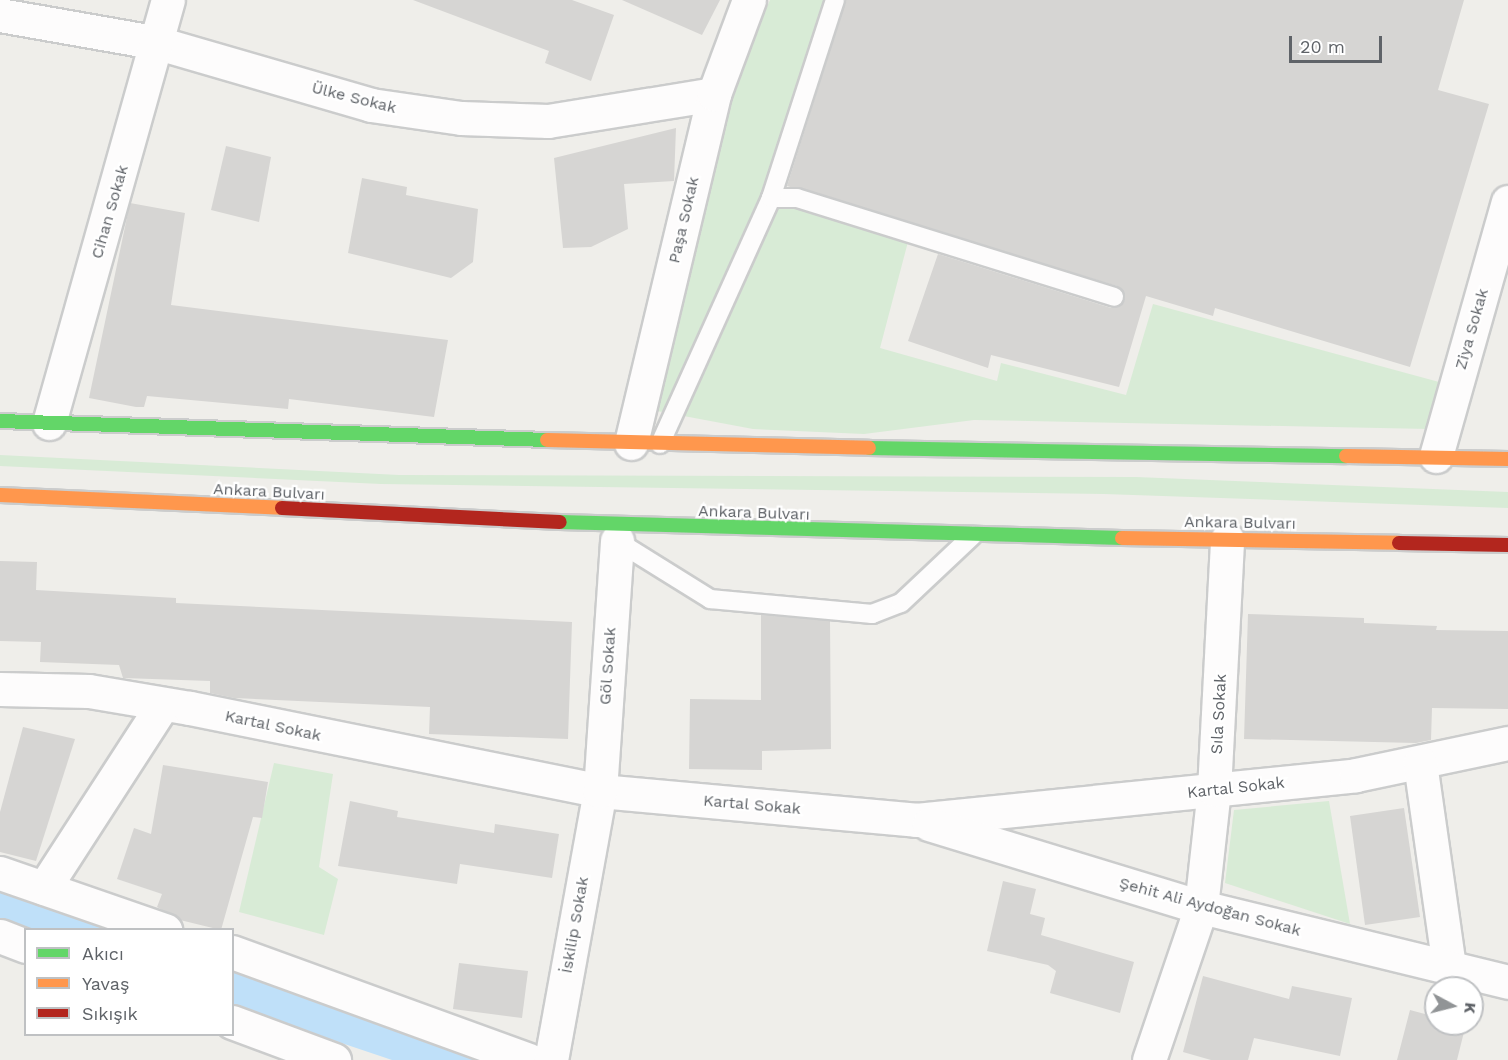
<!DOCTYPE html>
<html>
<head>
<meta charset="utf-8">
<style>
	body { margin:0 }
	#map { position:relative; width:1508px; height:1060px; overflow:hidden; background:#efeeea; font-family:"Work Sans",sans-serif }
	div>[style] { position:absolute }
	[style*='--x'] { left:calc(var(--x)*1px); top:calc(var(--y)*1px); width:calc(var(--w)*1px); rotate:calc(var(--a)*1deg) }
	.green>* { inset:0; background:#d8ebd6 }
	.water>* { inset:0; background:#bfe0f9 }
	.building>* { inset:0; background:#d6d5d3 }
	.roads { filter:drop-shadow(2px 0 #cbcccc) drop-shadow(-2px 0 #cbcccc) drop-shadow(0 2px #cbcccc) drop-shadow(0 -2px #cbcccc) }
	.lane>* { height:18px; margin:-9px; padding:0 9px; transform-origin:9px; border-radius:9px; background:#fdfcfc }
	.street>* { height:33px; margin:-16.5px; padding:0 16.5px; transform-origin:16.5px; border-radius:16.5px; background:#fdfcfc }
	.fast>* { height:14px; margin:-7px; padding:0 7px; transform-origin:7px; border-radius:7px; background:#63d668 }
	.slow>* { height:14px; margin:-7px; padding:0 7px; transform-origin:7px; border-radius:7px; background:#ff974d }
	.jam>* { height:14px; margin:-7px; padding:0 7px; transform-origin:7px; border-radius:7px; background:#b3261e }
	span { translate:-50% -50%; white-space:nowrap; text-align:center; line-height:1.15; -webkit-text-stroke:4.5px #fff; paint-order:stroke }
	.street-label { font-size:16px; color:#5f6368 }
	.legend { position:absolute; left:24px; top:928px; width:210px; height:108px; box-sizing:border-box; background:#fff; border:2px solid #bfc1c3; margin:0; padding:8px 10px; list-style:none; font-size:18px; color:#5f6368 }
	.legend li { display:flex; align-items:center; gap:12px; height:30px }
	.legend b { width:30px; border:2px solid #bfc1c3 }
	.north { position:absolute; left:1424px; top:976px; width:60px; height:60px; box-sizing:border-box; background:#fff; border:2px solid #bfc1c3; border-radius:50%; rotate:97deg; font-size:16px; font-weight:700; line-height:24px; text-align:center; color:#5f6368 }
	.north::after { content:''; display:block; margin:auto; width:21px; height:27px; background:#919496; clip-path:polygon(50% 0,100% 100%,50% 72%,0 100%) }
	.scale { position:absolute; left:1289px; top:36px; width:93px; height:27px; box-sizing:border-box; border:3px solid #5f6368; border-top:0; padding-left:8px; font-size:18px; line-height:21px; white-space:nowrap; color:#5f6368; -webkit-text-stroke:4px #fff; paint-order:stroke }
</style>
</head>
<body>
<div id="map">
	<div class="green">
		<i style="clip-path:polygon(770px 0,828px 0,770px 195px,909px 238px,880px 348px,997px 381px,1001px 363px,1126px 395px,1153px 304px,1439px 382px,1429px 429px,974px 420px,864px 434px,753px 429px,657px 411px,736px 76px)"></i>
		<i style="clip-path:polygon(0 455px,399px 475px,1136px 477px,1508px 492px,1508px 508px,1104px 494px,381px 484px,0 466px)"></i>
		<i style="clip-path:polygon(274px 763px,333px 774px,319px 867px,338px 879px,324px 935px,239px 912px)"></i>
		<i style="clip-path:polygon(1329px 801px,1350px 924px,1225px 883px,1234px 810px)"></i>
	</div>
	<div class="water">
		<i style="clip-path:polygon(0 888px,119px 929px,26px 930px,0 923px)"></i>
		<i style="clip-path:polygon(233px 969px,498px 1060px,392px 1060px,276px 1021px,233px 1005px)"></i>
	</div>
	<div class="building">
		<i style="clip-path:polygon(413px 0,572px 0,614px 15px,591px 81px,545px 63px,549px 51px)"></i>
		<i style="clip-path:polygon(622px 0,720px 0,702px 35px)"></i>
		<i style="clip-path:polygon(846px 0,1464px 0,1438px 90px,1489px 104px,1410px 367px,1215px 308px,1213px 316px,1146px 296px,1119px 387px,991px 355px,988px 368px,908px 341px,938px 254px,1111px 308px,1121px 306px,1125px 295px,1117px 286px,787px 186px)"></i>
		<i style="clip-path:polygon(676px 128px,674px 181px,624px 184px,628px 229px,591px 247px,563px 248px,554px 158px)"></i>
		<i style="clip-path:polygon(226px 146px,271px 157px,259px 222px,211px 210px)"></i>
		<i style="clip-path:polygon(362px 178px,407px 187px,406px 195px,478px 209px,473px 262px,451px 278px,348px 253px)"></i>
		<i style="clip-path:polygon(130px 203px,185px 213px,171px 305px,448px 340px,434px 417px,289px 399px,288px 409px,147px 396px,144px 407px,136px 407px,89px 398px)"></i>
		<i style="clip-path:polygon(0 561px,37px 562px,36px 590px,176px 598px,176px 603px,572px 622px,568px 739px,429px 734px,430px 707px,234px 698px,210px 693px,210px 681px,123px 678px,119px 665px,40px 662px,41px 642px,0 641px)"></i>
		<i style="clip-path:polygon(1248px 614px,1364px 618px,1364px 623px,1437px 626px,1436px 630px,1508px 631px,1508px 709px,1432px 708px,1431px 740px,1416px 743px,1244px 739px)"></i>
		<i style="clip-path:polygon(761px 615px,830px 621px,831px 749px,762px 751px,762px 770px,689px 769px,690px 699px,761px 700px)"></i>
		<i style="clip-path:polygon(23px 727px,75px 739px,36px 861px,0 852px,0 812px)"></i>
		<i style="clip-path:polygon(163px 765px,268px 782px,262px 818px,253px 817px,221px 930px,180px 920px,157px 907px,162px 894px,117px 879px,134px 828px,151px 834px)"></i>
		<i style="clip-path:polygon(350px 801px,398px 811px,397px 817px,494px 833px,495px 824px,559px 834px,552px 878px,460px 864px,457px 884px,338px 866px)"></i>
		<i style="clip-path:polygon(1404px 808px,1420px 917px,1365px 925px,1350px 816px)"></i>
		<i style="clip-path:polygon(1003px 881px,1036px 889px,1030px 914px,1045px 918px,1041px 935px,1134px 962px,1120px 1013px,1050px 993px,1056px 971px,1048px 965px,987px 951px)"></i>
		<i style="clip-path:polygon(459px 963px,528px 971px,522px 1018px,453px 1009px)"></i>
		<i style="clip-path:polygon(1203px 976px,1289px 999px,1292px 986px,1352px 998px,1340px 1056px,1254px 1038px,1248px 1060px,1211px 1060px,1183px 1052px)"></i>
		<i style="clip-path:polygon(1410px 1010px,1436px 1017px,1436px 1024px,1466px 1024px,1457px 1060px,1397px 1060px)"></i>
	</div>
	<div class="roads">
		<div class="lane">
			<i style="--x:771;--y:198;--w:26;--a:0"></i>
			<i style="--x:797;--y:198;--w:332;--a:17.3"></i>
			<i style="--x:660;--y:444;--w:270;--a:-65.7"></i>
			<i style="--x:771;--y:198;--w:208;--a:-72.1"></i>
			<i style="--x:617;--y:541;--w:110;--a:31.9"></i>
			<i style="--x:710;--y:599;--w:163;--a:5.3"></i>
			<i style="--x:872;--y:614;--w:31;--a:-21"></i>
			<i style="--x:901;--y:603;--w:98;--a:-43.3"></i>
		</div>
		<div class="street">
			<i style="--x:0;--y:15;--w:160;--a:10"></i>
			<i style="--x:158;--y:43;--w:222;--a:16.2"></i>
			<i style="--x:371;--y:105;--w:91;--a:8.2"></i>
			<i style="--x:461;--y:118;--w:87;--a:2"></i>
			<i style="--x:548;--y:121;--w:168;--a:-9.2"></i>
			<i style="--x:49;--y:423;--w:439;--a:-74.3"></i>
			<i style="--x:631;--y:443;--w:359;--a:-76.6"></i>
			<i style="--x:714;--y:94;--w:100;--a:-69.6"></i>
			<i style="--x:1436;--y:456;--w:264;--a:-74.2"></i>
			<i style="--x:0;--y:689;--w:89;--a:1.3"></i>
			<i style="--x:89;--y:691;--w:102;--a:9.6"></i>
			<i style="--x:190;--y:708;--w:418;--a:11.4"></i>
			<i style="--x:600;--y:791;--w:317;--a:5.2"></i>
			<i style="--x:916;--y:820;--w:442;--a:-5.8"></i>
			<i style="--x:1356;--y:775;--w:155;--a:-11.9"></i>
			<i style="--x:1420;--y:763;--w:206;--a:81.9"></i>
			<i style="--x:929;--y:824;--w:284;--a:17"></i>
			<i style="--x:1201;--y:907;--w:316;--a:13.7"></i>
			<i style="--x:0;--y:873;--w:175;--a:19.1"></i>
			<i style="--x:44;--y:888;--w:219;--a:-57.1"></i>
			<i style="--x:0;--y:936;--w:28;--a:21"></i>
			<i style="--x:232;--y:952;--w:316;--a:20"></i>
			<i style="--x:232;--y:1022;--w:109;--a:20.4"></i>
			<i style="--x:551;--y:1060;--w:273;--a:-79.7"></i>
			<i style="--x:600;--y:791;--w:251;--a:-86.1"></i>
			<i style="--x:1149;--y:1060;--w:162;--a:-71.2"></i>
			<i style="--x:1201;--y:907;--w:118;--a:-83.7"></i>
			<i style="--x:1214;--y:790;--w:251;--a:-87"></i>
		</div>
		<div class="fast">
			<i style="--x:0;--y:421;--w:547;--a:1.99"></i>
			<i style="--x:869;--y:448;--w:477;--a:1"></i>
			<i style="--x:560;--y:522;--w:562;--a:1.63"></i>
		</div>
		<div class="slow">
			<i style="--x:547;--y:440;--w:322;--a:1.4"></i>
			<i style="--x:1346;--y:456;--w:162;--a:1.1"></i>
			<i style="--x:0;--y:495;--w:282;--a:2.6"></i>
			<i style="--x:1122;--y:538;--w:277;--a:1"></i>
		</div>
		<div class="jam">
			<i style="--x:282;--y:508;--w:278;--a:2.9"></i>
			<i style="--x:1399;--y:543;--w:109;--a:1.1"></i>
		</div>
	</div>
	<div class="street-label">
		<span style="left:354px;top:98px;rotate:14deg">Ülke Sokak</span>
		<span style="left:110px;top:212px;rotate:-74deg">Cihan Sokak</span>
		<span style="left:684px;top:220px;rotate:-77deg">Paşa Sokak</span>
		<span style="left:1472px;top:329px;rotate:-74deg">Ziya Sokak</span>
		<span style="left:269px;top:492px;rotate:3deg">Ankara Bulvarı</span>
		<span style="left:754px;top:513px;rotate:2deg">Ankara Bulvarı</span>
		<span style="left:1240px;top:523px;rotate:1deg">Ankara Bulvarı</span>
		<span style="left:608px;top:666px;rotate:-86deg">Göl Sokak</span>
		<span style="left:1219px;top:714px;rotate:-87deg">Sıla Sokak</span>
		<span style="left:273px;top:726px;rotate:12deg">Kartal Sokak</span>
		<span style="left:1236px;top:788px;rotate:-6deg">Kartal Sokak</span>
		<span style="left:752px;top:805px;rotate:5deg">Kartal Sokak</span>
		<span style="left:1210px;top:907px;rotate:15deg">Şehit Ali Aydoğan Sokak</span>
		<span style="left:575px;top:925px;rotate:-80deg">İskilip Sokak</span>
	</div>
	<ul class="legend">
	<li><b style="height:8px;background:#63d668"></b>Akıcı</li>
	<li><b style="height:8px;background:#ff974d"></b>Yavaş</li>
	<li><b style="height:8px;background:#b3261e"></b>Sıkışık</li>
	</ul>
	<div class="north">K</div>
	<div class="scale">20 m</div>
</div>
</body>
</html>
